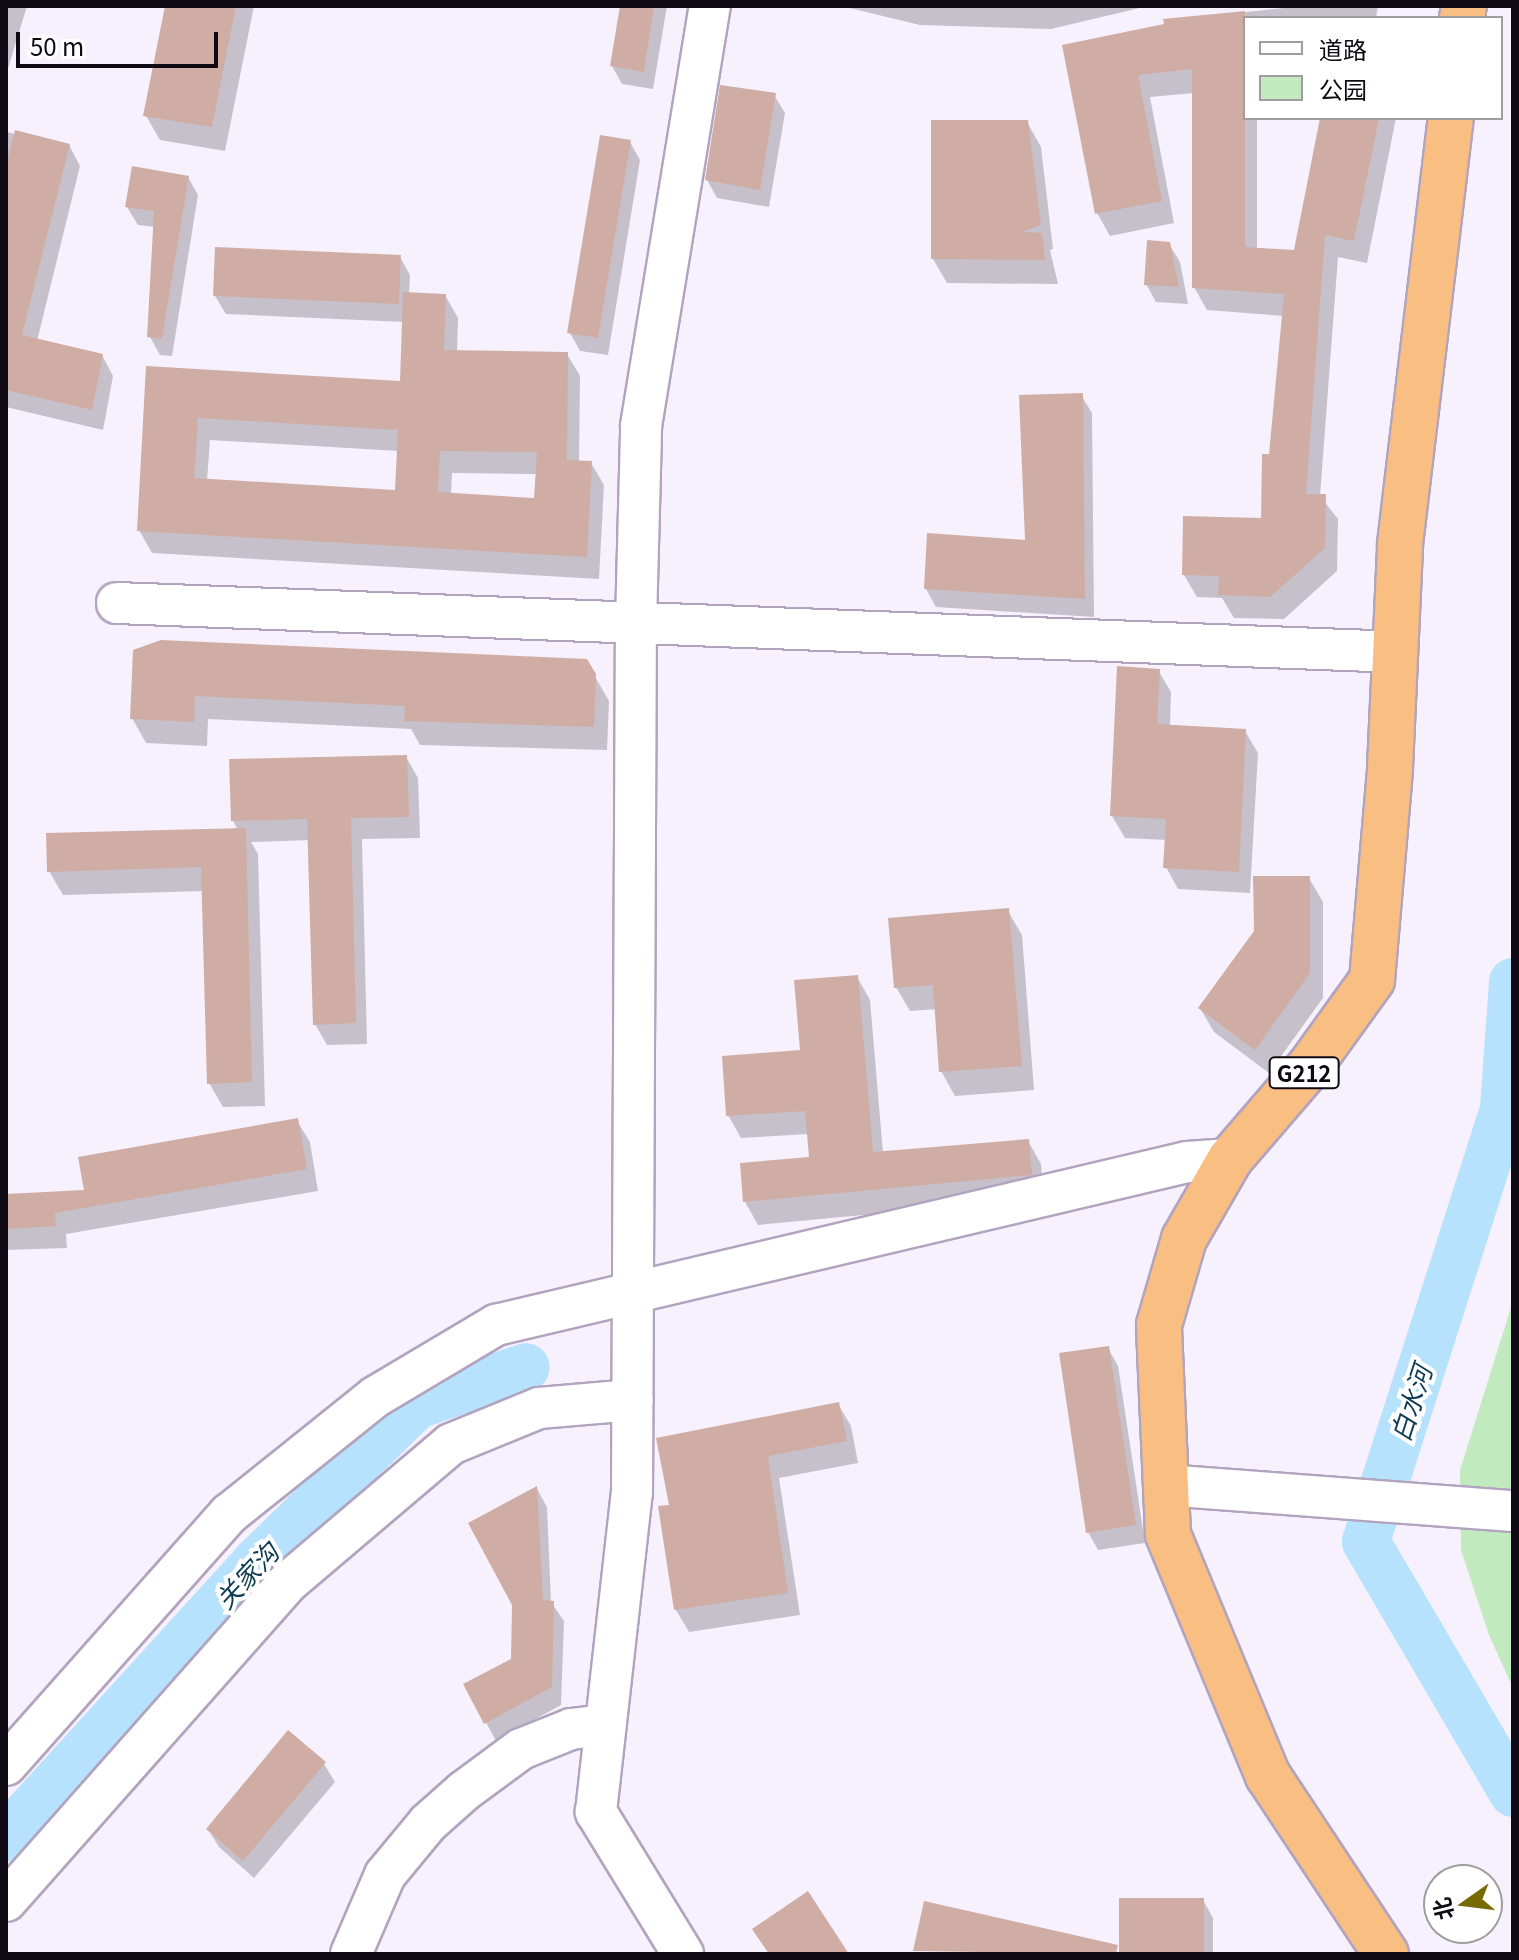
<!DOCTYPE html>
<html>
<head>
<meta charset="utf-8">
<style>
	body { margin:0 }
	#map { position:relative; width:1519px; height:1960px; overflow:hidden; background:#f7f1fd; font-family:Georgia,"Noto Sans SC",serif }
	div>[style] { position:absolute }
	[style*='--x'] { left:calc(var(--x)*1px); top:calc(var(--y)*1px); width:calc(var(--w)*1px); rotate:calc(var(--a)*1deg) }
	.green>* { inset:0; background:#c1eabe }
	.shadow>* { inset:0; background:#0003 }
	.river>* { height:48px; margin:-24px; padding:0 24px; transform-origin:24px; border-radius:24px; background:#b6e2fd }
	.building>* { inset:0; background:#d0ada4 }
	.roads { filter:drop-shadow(2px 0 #b2a3bf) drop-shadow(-2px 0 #b2a3bf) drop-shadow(0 2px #b2a3bf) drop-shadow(0 -2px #b2a3bf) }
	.minor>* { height:40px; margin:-20px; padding:0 20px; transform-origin:20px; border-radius:20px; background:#fff }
	.highway>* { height:44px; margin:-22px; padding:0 22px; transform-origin:22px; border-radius:22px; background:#f9bf82 }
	span { translate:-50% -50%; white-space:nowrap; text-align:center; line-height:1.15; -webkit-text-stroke:8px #fff; paint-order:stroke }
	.shield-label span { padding:2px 6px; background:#fff; border:2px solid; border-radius:6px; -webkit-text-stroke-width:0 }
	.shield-label { font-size:22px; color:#0e0912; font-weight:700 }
	.water-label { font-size:26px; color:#0f3c53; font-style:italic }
	.frame { position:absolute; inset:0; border:8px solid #0e0912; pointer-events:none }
	.legend { position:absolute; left:1243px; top:16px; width:260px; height:104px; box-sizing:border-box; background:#fff; border:2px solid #9f9da0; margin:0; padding:10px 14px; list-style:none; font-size:24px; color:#0e0912 }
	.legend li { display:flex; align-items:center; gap:16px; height:40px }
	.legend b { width:40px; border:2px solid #9f9da0 }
	.north { position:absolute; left:1423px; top:1864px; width:80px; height:80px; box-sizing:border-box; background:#fff; border:2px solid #9f9da0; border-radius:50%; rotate:256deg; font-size:22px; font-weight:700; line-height:32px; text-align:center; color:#0e0912 }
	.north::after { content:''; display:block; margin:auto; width:28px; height:36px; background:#776a02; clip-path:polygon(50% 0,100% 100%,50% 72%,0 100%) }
	.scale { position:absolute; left:16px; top:32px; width:202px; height:36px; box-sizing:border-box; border:4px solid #0e0912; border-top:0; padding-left:10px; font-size:24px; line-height:28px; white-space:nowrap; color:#0e0912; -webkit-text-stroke:6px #fff; paint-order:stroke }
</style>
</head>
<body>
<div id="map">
	<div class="green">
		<i style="clip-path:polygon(1513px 1301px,1513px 1688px,1489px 1635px,1461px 1550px,1460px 1470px)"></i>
	</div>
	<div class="shadow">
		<i style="clip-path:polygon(6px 6px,27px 6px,6px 75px)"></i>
		<i style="clip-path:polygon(168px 6px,254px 6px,225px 151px,160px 140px,146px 116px)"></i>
		<i style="clip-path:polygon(622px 6px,667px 6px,653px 89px,622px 84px,612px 66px)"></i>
		<i style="clip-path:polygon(841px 6px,1144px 6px,1144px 7px,1051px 29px,920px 25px)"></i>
		<i style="clip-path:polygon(1302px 6px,1378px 6px,1376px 18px,1245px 18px,1245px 118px,1257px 118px,1257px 250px,1295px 252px,1322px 118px,1396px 118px,1367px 263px,1338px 257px,1320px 496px,1338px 519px,1337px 571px,1284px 619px,1234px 618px,1222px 598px,1197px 597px,1184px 575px,1263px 520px,1284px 316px,1207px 310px,1194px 287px,1194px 93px,1150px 97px,1174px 223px,1110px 236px,1097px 213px,1064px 46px,1166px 26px,1166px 21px)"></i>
		<i style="clip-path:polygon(774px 95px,785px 113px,769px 207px,717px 198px,707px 180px)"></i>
		<i style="clip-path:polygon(1027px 122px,1041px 147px,1053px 249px,1050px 250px,1058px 284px,947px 283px,933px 259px)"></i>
		<i style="clip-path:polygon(6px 132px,69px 145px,80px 166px,37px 341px,102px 355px,113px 376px,103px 430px,6px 407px)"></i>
		<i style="clip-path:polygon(630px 142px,640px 160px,608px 355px,580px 351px,570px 333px)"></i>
		<i style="clip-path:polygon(188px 177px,198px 195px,172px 356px,160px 355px,150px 337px,155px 227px,138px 225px,127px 207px)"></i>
		<i style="clip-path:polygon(1169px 244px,1180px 262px,1188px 304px,1156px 302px,1146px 284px)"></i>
		<i style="clip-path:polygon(evenodd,400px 257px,410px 275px,409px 294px,445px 295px,458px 318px,457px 353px,567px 354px,580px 376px,579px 462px,591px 463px,604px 485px,599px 579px,152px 553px,139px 530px,148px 369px,402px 383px,404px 322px,226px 314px,215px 296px,400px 257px,210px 440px,399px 451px,397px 492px,207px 481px,210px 440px,400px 257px,452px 473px,537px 474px,536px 500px,451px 495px,452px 473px)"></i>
		<i style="clip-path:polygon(1081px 395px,1092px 413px,1094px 617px,936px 607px,926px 589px,1027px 542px)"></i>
		<i style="clip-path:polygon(135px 651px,586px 661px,609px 701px,607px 750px,420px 745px,411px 729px,208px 719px,207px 746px,146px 743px,132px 718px)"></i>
		<i style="clip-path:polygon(1158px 670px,1171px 692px,1170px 727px,1245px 731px,1258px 753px,1250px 893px,1178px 889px,1166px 867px,1167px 840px,1125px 838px,1112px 816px)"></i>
		<i style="clip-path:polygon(406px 757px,418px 778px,420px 838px,362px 839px,367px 1044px,327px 1045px,315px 1024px,310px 840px,251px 842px,258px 854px,265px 1106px,223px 1107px,209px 1083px,204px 891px,63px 895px,49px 871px,238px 830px,233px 821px)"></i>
		<i style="clip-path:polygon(6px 795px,8px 799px,6px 841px)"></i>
		<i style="clip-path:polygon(1309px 878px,1323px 902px,1323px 998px,1269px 1073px,1214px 1032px,1200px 1008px)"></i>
		<i style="clip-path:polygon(1008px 911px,1022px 935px,1034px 1090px,955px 1096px,941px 1071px,937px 1009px,910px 1011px,896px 987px)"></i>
		<i style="clip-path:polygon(857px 977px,870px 1000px,883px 1153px,1028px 1141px,1041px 1164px,1044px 1198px,758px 1225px,745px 1202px,811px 1159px,809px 1134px,741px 1138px,728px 1115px,802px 1052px)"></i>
		<i style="clip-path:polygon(297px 1121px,310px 1142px,318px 1191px,66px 1234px,67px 1248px,6px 1250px,6px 1196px,87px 1192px)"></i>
		<i style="clip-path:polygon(1108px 1348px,1118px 1366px,1145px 1543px,1098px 1550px,1088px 1532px)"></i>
		<i style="clip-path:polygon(838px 1404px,851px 1426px,858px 1463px,779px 1478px,800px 1615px,689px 1632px,676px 1610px,661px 1508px,672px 1506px)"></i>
		<i style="clip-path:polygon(537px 1489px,547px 1507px,551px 1602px,564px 1621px,561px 1705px,496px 1741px,466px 1685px,512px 1660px)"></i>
		<i style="clip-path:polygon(324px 1764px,335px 1782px,254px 1878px,219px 1847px,208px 1829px)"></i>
		<i style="clip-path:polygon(1203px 1900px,1213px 1918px,1213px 1954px,1121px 1954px)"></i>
		<i style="clip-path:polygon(1094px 1942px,1101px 1954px,915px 1950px)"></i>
	</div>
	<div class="river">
		<i style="--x:1513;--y:982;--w:127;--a:94.1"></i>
		<i style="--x:1504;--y:1109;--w:454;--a:107.7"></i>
		<i style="--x:1366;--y:1542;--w:291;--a:59.6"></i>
		<i style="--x:6;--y:1837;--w:372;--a:-47.7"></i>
		<i style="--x:256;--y:1562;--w:225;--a:-44.3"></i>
		<i style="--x:417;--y:1405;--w:115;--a:-19.2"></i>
	</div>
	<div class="building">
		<i style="clip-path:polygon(165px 6px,236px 6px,212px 127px,143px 116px)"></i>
		<i style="clip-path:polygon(620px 6px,654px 6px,644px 72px,610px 66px)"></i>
		<i style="clip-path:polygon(1245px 11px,1245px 247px,1294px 250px,1320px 118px,1379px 118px,1354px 241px,1325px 235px,1306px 494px,1326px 494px,1325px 548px,1270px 597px,1218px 595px,1219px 576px,1182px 575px,1183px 516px,1261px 518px,1262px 454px,1269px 454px,1284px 294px,1192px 288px,1192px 69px,1138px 75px,1162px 201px,1095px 214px,1062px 45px,1164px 24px,1163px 19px)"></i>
		<i style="clip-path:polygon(720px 85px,776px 93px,760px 190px,705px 180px)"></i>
		<i style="clip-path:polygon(931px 120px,1028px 120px,1041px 225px,1022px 232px,1042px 233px,1045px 260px,931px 259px)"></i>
		<i style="clip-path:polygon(15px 130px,70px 144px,22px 335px,103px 354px,92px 410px,6px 390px,6px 165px)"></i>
		<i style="clip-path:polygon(600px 135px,631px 140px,598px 338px,567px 333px)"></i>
		<i style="clip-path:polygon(132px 166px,189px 176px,162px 339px,147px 337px,154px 211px,125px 207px)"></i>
		<i style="clip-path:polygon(1147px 240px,1170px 242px,1179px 287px,1144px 285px)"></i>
		<i style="clip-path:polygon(215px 247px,401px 255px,399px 304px,213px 296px)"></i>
		<i style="clip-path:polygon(evenodd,403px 292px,446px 294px,444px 350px,568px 352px,567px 460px,592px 461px,587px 557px,137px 531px,146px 366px,400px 381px,403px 292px,198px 418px,398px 430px,395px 490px,194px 478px,198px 418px,403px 292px,440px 451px,537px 452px,534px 498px,438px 492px,440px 451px)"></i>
		<i style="clip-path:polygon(1083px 393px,1085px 599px,924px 589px,927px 533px,1025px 540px,1019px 395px)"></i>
		<i style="clip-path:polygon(161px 640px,587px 659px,596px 674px,594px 727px,404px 721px,405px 706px,195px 696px,194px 722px,130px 719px,133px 650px)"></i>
		<i style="clip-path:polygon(1117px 666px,1160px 669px,1157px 724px,1246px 729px,1239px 872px,1163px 868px,1166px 819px,1110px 816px)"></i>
		<i style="clip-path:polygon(407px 755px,409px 817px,351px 818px,356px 1023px,313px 1025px,307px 819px,231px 821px,229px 759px)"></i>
		<i style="clip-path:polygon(246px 828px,252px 1082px,207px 1084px,201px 867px,47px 872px,46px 833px)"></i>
		<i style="clip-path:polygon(1253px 876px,1310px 876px,1310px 973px,1255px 1050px,1198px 1008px,1254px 931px)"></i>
		<i style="clip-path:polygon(1009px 908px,1022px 1066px,939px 1072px,933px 985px,894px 988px,888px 918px)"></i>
		<i style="clip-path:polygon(858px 975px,873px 1152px,1029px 1139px,1032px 1175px,743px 1202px,740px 1163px,809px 1157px,805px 1111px,726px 1116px,722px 1056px,800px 1050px,794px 980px)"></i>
		<i style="clip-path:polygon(298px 1118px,307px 1169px,55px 1213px,56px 1226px,6px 1229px,6px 1194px,84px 1190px,78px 1157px)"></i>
		<i style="clip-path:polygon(1109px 1346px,1136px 1525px,1086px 1533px,1059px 1353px)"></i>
		<i style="clip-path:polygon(839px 1402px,847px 1441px,768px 1456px,788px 1593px,674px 1610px,658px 1506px,669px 1505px,656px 1438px)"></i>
		<i style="clip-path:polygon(537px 1486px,543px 1600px,554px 1601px,552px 1687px,484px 1724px,463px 1684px,511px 1659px,512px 1605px,468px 1523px)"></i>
		<i style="clip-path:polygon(288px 1730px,326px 1762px,243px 1861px,206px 1829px)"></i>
		<i style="clip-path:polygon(808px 1891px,849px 1954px,769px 1954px,752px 1929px)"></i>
		<i style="clip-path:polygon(1119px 1898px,1204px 1898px,1204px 1954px,1119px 1954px)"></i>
		<i style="clip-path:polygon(924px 1901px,1118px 1945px,1116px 1954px,913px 1951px)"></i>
	</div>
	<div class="roads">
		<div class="minor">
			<i style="--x:117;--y:603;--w:1280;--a:2.19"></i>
			<i style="--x:1165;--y:1485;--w:349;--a:4.3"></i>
			<i style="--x:6;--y:1765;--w:336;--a:-48.4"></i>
			<i style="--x:229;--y:1514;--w:187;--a:-38.7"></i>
			<i style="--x:375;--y:1397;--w:141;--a:-30.8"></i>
			<i style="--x:496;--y:1325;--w:710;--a:-13.27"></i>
			<i style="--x:1187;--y:1162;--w:43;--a:-4"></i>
			<i style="--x:6;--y:1901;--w:423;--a:-48.5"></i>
			<i style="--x:286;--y:1584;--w:216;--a:-40.3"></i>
			<i style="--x:451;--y:1444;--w:95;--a:-22.2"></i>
			<i style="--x:539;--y:1408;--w:94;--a:-4.9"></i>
			<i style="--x:351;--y:1954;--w:86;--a:-66.7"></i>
			<i style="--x:385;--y:1875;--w:67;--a:-50.4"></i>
			<i style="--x:428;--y:1823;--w:48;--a:-41.6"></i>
			<i style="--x:464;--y:1791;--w:71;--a:-36.4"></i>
			<i style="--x:521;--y:1749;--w:54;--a:-21.8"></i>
			<i style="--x:571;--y:1729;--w:35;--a:-7"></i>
			<i style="--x:683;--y:1954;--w:167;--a:-121.5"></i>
			<i style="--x:596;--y:1812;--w:321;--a:-83.6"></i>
			<i style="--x:632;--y:1493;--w:870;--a:-89.74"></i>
			<i style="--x:636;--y:623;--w:197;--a:-88.5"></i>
			<i style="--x:641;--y:426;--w:426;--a:-80.7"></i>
		</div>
		<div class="highway">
			<i style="--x:1462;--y:18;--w:12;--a:-81"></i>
			<i style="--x:1386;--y:1954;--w:214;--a:-123.5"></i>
			<i style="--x:1268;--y:1776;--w:262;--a:-112.5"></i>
			<i style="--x:1168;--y:1534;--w:209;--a:-92.5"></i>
			<i style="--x:1159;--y:1325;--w:90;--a:-73.8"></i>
			<i style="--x:1184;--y:1239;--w:92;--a:-60.1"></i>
			<i style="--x:1230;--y:1159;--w:123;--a:-49.3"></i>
			<i style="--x:1310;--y:1066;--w:106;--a:-54.2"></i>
			<i style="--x:1372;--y:980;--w:213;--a:-85.1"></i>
			<i style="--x:1390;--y:768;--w:224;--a:-87.4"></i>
			<i style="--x:1400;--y:544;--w:429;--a:-83.2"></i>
		</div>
	</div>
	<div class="shield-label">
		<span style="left:1304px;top:1073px">G212</span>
	</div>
	<div class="water-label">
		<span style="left:1410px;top:1403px;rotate:-72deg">白水河</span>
		<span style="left:246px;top:1575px;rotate:-47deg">关家沟</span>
	</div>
	<div class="frame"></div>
	<ul class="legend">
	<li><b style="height:10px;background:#fff"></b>道路</li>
	<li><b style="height:22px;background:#c1eabe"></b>公园</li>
	</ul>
	<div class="north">北</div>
	<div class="scale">50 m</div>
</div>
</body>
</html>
